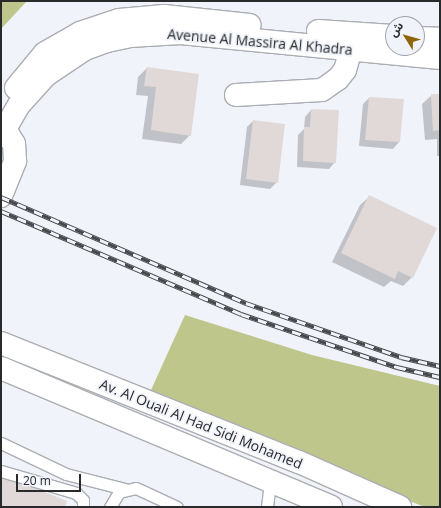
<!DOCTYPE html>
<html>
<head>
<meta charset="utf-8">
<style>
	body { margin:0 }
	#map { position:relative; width:441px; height:508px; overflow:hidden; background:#f0f3f9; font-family:"Open Sans","Noto Sans Arabic",sans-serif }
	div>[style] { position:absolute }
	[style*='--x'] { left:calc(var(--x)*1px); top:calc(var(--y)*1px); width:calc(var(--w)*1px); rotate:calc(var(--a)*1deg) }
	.forest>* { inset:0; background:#bfc68c }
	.shadow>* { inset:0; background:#0003 }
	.building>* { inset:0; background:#e1d9d8 }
	.roads { filter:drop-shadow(1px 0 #aaaeb3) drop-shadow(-1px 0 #aaaeb3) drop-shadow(0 1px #aaaeb3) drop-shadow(0 -1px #aaaeb3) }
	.lane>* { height:11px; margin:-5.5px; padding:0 5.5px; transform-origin:5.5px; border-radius:5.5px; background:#fff }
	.street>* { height:22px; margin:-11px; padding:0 11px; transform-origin:11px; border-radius:11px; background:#fff }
	.secondary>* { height:22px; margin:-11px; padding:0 11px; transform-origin:11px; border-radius:11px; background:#fff }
	.rail>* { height:4.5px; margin-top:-2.25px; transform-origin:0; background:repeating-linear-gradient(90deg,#f0f3f9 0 9px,#46484b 0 18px); box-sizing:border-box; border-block:1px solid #46484b }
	span { translate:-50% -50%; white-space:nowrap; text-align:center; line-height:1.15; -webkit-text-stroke:3.5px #f0f3f9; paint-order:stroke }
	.street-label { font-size:14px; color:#282a2c }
	.frame { position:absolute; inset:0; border:2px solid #282a2c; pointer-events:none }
	.north { position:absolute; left:385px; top:16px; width:40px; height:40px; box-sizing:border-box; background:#f0f3f9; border:1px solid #a0a3a7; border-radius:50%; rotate:307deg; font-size:11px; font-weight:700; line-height:16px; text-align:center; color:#282a2c }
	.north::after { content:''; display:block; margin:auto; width:14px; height:18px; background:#8d6609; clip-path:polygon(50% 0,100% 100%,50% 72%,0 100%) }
	.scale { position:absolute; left:16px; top:474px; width:65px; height:18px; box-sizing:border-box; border:2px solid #282a2c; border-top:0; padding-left:5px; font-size:12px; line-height:14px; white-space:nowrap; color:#282a2c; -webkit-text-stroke:3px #f0f3f9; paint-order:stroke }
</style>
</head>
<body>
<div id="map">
	<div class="forest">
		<i style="clip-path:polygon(1px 1px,27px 1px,1px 29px)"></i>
		<i style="clip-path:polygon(185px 315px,312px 355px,440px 386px,440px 507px,425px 507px,330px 470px,151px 390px)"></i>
	</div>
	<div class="shadow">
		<i style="clip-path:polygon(147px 68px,190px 135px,181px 144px,142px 139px,148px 96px,136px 95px,138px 77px)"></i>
		<i style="clip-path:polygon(432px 95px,440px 95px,440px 156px,437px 156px,437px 139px,425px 140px,422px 104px)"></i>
		<i style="clip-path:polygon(369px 98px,403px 100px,399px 142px,393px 149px,359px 146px,363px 104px)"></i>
		<i style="clip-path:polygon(311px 110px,335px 162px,329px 169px,297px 167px,298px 135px,304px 129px,305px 117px)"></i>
		<i style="clip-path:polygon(253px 121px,277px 182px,270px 189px,240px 185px,247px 127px)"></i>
		<i style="clip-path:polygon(370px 196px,412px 277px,403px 286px,391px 281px,384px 287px,332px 262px,360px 205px)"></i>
		<i style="clip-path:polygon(2px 476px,64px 507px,1px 507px)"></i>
	</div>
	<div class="building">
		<i style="clip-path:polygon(147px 67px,199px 74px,191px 136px,151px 130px,156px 87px,144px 86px)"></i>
		<i style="clip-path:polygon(431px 94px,440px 94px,440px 130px,433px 131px)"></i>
		<i style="clip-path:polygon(369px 97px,404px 99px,400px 142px,365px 140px)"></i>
		<i style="clip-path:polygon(311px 109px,339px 110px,336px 163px,303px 161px,304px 127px,310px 127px)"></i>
		<i style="clip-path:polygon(253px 120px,285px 124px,278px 183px,246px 179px)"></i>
		<i style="clip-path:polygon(369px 195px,437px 228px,413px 278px,398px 271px,395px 279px,341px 253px)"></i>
		<i style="clip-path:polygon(2px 475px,67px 501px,65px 507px,1px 507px)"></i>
	</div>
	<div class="roads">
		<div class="lane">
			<i style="--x:1;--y:443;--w:72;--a:25.5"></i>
			<i style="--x:66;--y:474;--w:61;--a:14.3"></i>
			<i style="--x:1;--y:471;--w:78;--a:16.3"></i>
			<i style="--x:76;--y:493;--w:10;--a:45"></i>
			<i style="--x:83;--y:500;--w:7;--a:90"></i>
			<i style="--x:110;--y:507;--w:17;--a:-59"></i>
			<i style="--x:119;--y:492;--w:17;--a:-13"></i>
			<i style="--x:136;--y:488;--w:45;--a:24.9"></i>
			<i style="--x:267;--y:507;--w:26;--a:-83"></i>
		</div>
		<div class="street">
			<i style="--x:236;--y:95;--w:86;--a:-3.3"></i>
			<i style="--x:322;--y:90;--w:19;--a:-35"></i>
			<i style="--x:338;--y:79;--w:11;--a:-52"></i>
			<i style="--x:345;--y:70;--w:22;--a:-74"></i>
		</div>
		<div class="secondary">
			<i style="--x:318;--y:31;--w:75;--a:3.8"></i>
			<i style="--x:417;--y:38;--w:23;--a:2"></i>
			<i style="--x:16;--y:88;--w:45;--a:-50.4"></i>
			<i style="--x:45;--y:53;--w:40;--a:-29.7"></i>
			<i style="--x:80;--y:33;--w:41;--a:-18.4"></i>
			<i style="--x:119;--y:20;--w:45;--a:-5.1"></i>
			<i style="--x:164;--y:16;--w:86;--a:6"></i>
			<i style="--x:1;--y:136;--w:36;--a:-60"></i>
			<i style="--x:19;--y:105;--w:40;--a:-48"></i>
			<i style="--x:46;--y:75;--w:47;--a:-33.7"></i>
			<i style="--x:85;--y:49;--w:23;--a:-20"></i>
			<i style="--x:107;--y:41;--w:24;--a:-12"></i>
			<i style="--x:130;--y:36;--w:51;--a:-3.4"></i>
			<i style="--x:181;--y:33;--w:260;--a:5.5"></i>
			<i style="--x:1;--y:196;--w:38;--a:-68"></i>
			<i style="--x:15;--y:161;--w:17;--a:-93"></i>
			<i style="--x:14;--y:144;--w:17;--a:-121"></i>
			<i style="--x:1;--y:343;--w:321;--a:21.8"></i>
			<i style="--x:299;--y:462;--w:111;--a:24"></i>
			<i style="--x:1;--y:368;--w:358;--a:22.8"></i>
		</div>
	</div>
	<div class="rail">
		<i style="--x:1;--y:197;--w:267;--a:23.4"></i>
		<i style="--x:246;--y:303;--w:164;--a:19.2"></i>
		<i style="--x:401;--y:357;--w:40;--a:13"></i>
		<i style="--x:1;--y:211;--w:261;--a:23.2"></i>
		<i style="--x:241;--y:314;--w:165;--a:18.8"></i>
		<i style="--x:397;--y:367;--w:44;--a:13.1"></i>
	</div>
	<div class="street-label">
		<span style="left:260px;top:42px;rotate:5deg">Avenue Al Massira Al Khadra</span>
		<span style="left:201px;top:424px;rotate:22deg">Av. Al Ouali Al Had Sidi Mohamed</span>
	</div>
	<div class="frame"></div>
	<div class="north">ش</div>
	<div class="scale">20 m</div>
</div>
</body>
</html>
